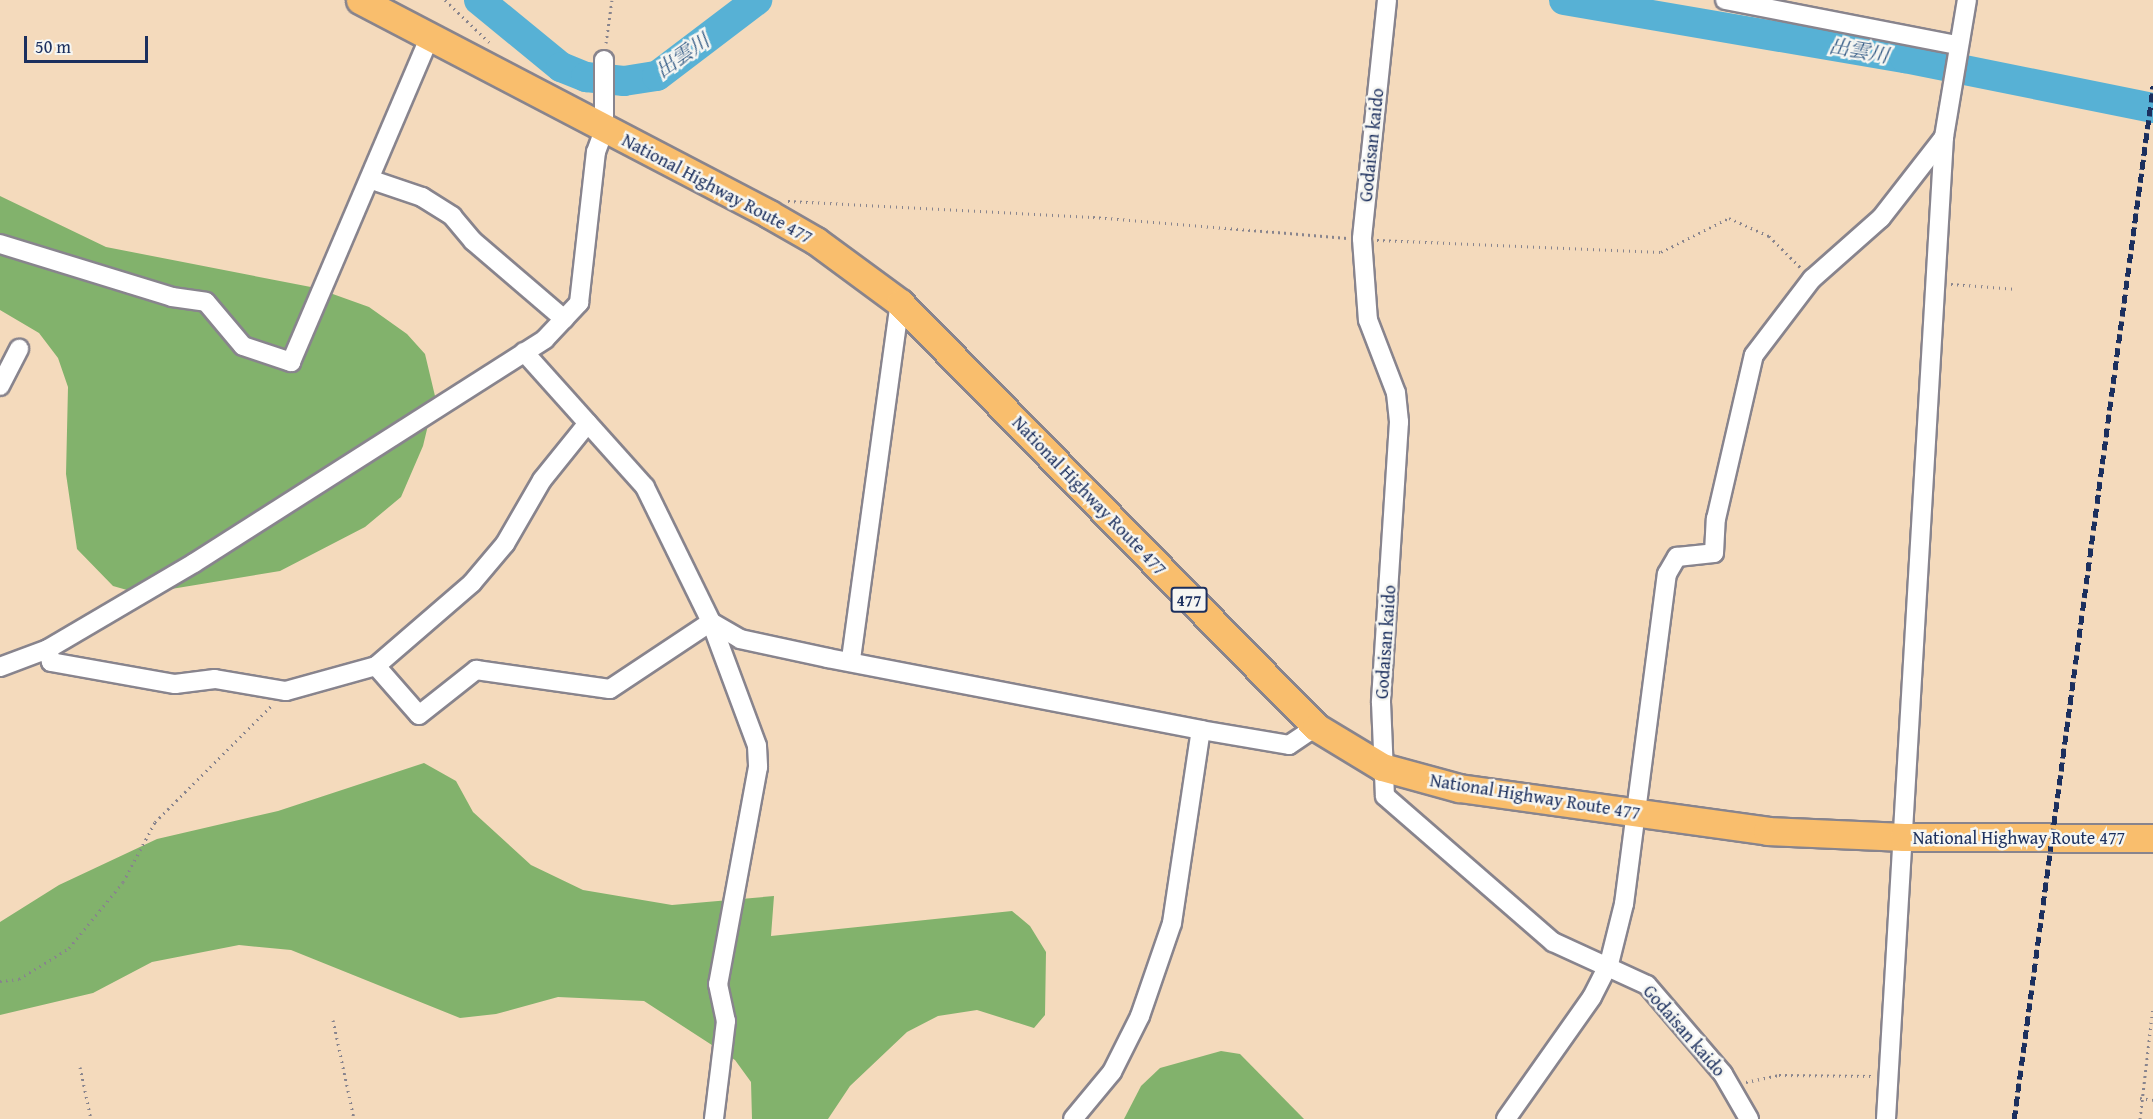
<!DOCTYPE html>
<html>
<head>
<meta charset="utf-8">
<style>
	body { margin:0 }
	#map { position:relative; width:2153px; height:1119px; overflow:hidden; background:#f4dabc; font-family:"Gentium Book Plus","Noto Serif JP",serif }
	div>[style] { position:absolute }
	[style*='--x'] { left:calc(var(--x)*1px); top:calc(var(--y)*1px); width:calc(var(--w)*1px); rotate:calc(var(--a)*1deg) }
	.forest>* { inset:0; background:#82b26c }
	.river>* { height:30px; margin:-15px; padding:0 15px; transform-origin:15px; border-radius:15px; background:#57b1d5 }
	.path>* { height:3px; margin-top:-1.5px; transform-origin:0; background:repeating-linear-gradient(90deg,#88848d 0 1.5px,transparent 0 6px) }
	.roads { filter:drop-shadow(2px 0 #88848d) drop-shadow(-2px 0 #88848d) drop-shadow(0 2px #88848d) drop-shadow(0 -2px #88848d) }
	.minor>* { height:18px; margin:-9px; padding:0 9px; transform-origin:9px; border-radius:9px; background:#fff }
	.highway>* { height:27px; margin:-13.5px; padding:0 13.5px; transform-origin:13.5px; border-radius:13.5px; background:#f9be6d }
	.rail>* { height:4.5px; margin-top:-2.25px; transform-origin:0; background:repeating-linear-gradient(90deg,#1b2f5e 0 9px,transparent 0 13.5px) }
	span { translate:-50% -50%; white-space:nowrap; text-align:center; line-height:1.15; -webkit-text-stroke:5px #f6f6f2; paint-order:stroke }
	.shield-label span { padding:2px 4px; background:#f6f6f2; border:2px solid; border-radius:4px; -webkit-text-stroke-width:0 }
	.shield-label { font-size:16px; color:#1b2f5e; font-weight:700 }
	.street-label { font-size:18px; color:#1b2f5e }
	.water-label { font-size:20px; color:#2d5682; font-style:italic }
	.scale { position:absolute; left:24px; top:36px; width:124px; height:27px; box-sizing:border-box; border:3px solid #1b2f5e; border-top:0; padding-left:8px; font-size:18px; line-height:21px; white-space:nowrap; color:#1b2f5e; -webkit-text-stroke:4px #f6f6f2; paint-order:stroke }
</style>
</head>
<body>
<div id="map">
	<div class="forest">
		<i style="clip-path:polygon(0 196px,106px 247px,316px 288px,369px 307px,407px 334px,425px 354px,435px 396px,423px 446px,401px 497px,365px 527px,280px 571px,141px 594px,113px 586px,77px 549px,66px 474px,68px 387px,58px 358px,39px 333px,0 310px)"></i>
		<i style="clip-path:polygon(424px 763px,456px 781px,473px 812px,531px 865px,583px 890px,672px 905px,774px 896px,771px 936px,1012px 911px,1030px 926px,1046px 952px,1045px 1015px,1034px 1028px,977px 1010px,938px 1016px,907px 1032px,850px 1086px,828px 1119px,752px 1119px,751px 1082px,735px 1060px,644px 1001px,558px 997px,496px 1014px,460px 1018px,291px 950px,239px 945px,152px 962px,93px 993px,0 1015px,0 922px,59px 885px,157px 839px,278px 811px)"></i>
		<i style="clip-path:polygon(1221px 1051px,1240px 1054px,1304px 1119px,1124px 1119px,1141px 1086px,1160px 1068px)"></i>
	</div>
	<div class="river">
		<i style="--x:479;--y:0;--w:106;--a:39.3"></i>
		<i style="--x:561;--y:67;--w:27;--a:22"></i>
		<i style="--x:586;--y:77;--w:38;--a:6"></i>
		<i style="--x:624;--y:81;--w:33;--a:-9"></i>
		<i style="--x:657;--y:76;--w:126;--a:-37.2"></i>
		<i style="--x:1564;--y:0;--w:346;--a:9.7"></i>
		<i style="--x:1905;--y:58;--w:253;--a:11.4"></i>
	</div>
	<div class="path">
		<i style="--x:445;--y:0;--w:61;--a:43.7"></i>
		<i style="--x:606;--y:43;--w:43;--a:-82.1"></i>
		<i style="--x:788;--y:201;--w:305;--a:3"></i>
		<i style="--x:1093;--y:217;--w:255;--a:4.7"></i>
		<i style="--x:1377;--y:240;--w:284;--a:2.4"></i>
		<i style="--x:1661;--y:252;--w:76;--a:-26.6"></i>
		<i style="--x:1729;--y:218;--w:44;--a:24.2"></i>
		<i style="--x:1769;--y:236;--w:44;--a:45"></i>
		<i style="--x:1951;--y:284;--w:66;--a:4.3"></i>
		<i style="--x:0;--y:981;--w:19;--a:-6"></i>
		<i style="--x:19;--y:979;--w:59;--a:-31.8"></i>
		<i style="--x:69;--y:948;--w:85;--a:-50.7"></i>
		<i style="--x:123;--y:882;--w:68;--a:-61.9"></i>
		<i style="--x:155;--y:822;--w:165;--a:-45"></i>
		<i style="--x:333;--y:1020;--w:101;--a:78"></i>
		<i style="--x:80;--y:1067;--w:53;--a:78.1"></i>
		<i style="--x:1746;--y:1082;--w:34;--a:-12"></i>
		<i style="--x:1779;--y:1075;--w:95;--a:0.6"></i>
		<i style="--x:2140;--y:1098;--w:13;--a:9"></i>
		<i style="--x:2140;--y:1119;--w:113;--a:-83.4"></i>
	</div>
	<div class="roads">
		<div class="minor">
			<i style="--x:1387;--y:0;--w:240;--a:96"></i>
			<i style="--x:1362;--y:239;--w:81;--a:85.8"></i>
			<i style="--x:1368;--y:320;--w:78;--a:69"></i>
			<i style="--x:1396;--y:393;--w:29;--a:84"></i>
			<i style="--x:1399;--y:422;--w:281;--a:93.7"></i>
			<i style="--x:1381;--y:702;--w:94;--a:87.6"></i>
			<i style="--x:1385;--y:796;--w:223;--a:41"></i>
			<i style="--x:1553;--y:942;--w:103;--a:24.6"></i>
			<i style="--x:1647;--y:985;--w:117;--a:49.5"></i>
			<i style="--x:1723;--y:1074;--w:52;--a:60"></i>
			<i style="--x:1725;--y:0;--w:236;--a:11"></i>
			<i style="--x:372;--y:180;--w:53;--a:18.8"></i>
			<i style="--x:422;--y:197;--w:36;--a:32"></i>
			<i style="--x:452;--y:216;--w:33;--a:50"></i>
			<i style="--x:473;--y:241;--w:120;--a:40.6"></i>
			<i style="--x:0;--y:244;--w:180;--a:17.1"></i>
			<i style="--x:172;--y:297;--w:34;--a:8"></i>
			<i style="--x:206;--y:302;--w:57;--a:49.9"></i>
			<i style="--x:243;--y:346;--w:51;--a:18.4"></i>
			<i style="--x:291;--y:362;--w:351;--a:-66.9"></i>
			<i style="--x:524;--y:352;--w:181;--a:48.1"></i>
			<i style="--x:645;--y:487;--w:150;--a:63.9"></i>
			<i style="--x:711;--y:622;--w:132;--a:69.6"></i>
			<i style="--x:757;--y:746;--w:21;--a:87"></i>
			<i style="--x:758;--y:767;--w:221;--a:100.4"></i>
			<i style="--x:718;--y:984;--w:38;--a:78"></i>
			<i style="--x:726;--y:1021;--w:99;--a:97"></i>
			<i style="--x:0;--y:386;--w:42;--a:-62.8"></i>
			<i style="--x:711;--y:622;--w:34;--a:30"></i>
			<i style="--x:740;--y:639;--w:90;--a:12.2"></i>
			<i style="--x:828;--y:658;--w:380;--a:10.9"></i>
			<i style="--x:1201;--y:730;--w:89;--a:9.7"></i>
			<i style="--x:1289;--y:745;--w:32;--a:-34"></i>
			<i style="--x:48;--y:649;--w:13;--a:77"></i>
			<i style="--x:51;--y:662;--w:126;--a:10.1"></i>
			<i style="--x:175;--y:684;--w:40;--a:-7.1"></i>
			<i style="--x:215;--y:679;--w:72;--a:9.6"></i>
			<i style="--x:286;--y:691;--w:93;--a:-15.5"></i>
			<i style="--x:376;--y:666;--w:127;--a:-40.8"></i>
			<i style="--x:472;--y:583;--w:51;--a:-49.8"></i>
			<i style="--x:505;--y:544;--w:74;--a:-60"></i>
			<i style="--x:542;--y:480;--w:73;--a:-51.1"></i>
			<i style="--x:851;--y:659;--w:359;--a:-82.2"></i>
			<i style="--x:376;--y:666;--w:65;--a:48.7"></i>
			<i style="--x:419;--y:715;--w:73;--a:-38.3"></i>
			<i style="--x:476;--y:670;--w:135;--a:8.1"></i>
			<i style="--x:610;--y:689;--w:121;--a:-33.6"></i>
			<i style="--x:0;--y:667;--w:51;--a:-20.6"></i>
			<i style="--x:48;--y:649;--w:169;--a:-30.5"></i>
			<i style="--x:194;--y:563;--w:416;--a:-32.5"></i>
			<i style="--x:545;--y:339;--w:50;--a:-46.6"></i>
			<i style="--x:579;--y:303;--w:152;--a:-83.6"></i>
			<i style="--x:596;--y:152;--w:23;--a:-70"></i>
			<i style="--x:604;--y:130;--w:70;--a:-90"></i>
			<i style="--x:1073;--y:1119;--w:61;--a:-50.3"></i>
			<i style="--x:1112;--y:1072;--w:63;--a:-63.4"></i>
			<i style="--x:1140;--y:1016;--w:98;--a:-71"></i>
			<i style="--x:1172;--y:923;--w:195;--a:-81.5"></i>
			<i style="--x:1506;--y:1119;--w:149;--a:-54.8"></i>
			<i style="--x:1592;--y:997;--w:37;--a:-63"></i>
			<i style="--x:1609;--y:964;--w:62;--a:-76"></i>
			<i style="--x:1624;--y:904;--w:333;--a:-82.6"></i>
			<i style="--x:1667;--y:574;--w:20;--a:-60"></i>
			<i style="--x:1677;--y:557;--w:37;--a:-6"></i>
			<i style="--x:1714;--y:553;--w:34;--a:-87"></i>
			<i style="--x:1716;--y:519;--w:168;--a:-77"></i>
			<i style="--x:1754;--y:355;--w:96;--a:-52.7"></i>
			<i style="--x:1812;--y:279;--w:92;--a:-41.5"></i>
			<i style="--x:1881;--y:218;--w:103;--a:-52.1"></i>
			<i style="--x:1886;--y:1119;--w:984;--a:-86.62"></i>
			<i style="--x:1944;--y:137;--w:139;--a:-80.5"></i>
		</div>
		<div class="highway">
			<i style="--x:360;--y:0;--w:462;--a:27.6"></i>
			<i style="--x:769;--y:214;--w:54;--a:29.9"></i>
			<i style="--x:816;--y:241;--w:104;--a:36.4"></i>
			<i style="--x:900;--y:303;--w:594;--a:45.55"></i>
			<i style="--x:1316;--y:727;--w:77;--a:31.2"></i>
			<i style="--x:1382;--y:767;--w:80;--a:15.3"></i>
			<i style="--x:1459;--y:788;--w:311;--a:7.9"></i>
			<i style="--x:1767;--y:831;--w:137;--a:2.5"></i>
			<i style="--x:1904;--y:837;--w:249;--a:0.2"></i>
		</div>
	</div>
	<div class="rail">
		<i style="--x:2014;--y:1119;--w:1042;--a:-82.34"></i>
	</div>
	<div class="shield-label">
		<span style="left:1189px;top:600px">477</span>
	</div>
	<div class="street-label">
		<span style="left:1372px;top:145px;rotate:-84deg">Godaisan kaido</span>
		<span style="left:717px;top:189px;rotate:28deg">National Highway Route 477</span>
		<span style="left:1089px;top:496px;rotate:46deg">National Highway Route 477</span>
		<span style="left:1386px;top:642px;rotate:-86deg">Godaisan kaido</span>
		<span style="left:1535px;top:797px;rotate:9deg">National Highway Route 477</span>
		<span style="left:2019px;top:838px">National Highway Route 477</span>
		<span style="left:1684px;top:1031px;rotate:49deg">Godaisan kaido</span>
	</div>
	<div class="water-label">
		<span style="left:1859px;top:50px;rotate:10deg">出雲川</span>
		<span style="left:682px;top:55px;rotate:-35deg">出雲川</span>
	</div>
	<div class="scale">50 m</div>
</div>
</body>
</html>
